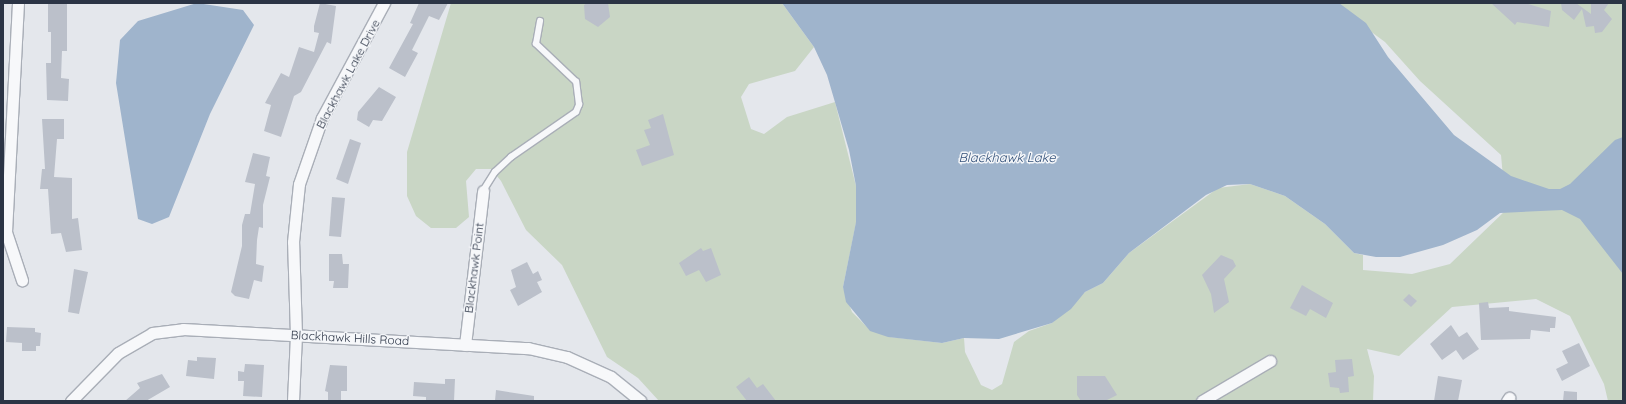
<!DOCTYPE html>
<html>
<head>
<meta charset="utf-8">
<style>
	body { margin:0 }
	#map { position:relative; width:1626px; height:404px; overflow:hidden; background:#e4e7ec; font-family:Quicksand,sans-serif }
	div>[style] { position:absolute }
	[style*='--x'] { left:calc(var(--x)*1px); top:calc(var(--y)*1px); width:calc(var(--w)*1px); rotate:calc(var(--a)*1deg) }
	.green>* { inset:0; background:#c9d6c5 }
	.water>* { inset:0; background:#9fb4cc }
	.building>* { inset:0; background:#bbc0ca }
	.roads { filter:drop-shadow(1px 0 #a9aeb7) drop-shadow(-1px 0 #a9aeb7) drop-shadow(0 1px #a9aeb7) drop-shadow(0 -1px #a9aeb7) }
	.service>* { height:5.5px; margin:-2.75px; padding:0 2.75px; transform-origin:2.75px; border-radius:2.75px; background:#f7f8fa }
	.minor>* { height:11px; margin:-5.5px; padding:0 5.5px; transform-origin:5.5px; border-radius:5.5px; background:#f7f8fa }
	span { translate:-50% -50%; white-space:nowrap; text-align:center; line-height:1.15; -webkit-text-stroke:3px #f4f6f9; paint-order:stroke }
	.street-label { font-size:12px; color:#2b3445 }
	.water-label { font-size:13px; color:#34527a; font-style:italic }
	.frame { position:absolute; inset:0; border:4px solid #2b3445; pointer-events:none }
</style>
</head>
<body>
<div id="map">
	<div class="green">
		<i style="clip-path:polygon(451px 3px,782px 3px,814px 47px,795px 71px,749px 84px,741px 97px,751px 129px,764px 134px,787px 117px,835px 102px,856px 186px,856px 223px,843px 287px,852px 312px,870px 330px,890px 337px,942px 343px,964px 338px,965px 352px,981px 385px,992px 390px,1002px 384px,1014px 342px,1029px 331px,1052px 323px,1085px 292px,1103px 283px,1129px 253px,1218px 188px,1250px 184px,1285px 196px,1325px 224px,1354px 253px,1363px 255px,1363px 270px,1412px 274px,1450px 264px,1506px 210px,1501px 155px,1420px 81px,1385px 42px,1332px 3px,1623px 3px,1623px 401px,1608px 401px,1604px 384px,1570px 316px,1536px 299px,1452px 307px,1399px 356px,1367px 349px,1374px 376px,1373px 401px,659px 401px,638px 378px,607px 357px,562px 265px,526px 230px,501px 181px,491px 169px,476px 169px,466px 181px,469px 217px,456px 228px,431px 228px,416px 216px,407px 196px,407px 152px)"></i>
	</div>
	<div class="water">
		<i style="clip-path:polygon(197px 3px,243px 10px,254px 25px,210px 114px,169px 217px,152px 224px,138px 219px,116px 83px,120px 40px,138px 21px)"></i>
		<i style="clip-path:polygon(782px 3px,1339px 3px,1366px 23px,1388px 57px,1454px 135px,1511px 176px,1549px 189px,1560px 189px,1570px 184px,1615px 140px,1623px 137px,1623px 274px,1580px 219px,1562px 210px,1500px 213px,1477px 230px,1443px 245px,1400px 257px,1376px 257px,1354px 253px,1325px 224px,1285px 196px,1250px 184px,1227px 185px,1206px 195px,1129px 253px,1103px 283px,1085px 292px,1071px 309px,1052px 323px,999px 339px,964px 338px,942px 343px,888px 337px,870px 331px,846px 302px,843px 287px,856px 222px,856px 186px,849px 150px,827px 75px,814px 47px)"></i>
	</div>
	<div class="building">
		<i style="clip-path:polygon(48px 3px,67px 3px,67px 51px,62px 51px,61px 78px,69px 79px,68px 101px,47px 100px,46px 63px,51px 63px,51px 32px,48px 32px)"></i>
		<i style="clip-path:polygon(320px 3px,336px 6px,331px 44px,327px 42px,301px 92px,294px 96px,281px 137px,264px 131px,271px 105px,265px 103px,281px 73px,289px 77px,299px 47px,314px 52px,319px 33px,314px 32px,314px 26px)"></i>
		<i style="clip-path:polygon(419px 3px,448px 3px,439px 20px,429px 16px,412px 50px,418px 53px,405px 77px,389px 68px,413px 24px,410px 23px)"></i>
		<i style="clip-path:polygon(587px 3px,608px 3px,610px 17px,598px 27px,585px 19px,584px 5px)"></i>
		<i style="clip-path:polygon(1491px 3px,1525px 3px,1551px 11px,1549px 27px,1517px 22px,1515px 25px)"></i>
		<i style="clip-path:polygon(1561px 3px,1576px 3px,1591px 14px,1591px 3px,1609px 3px,1604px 10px,1612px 19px,1602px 32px,1595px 33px,1594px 26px,1586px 27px,1582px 9px,1574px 20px,1562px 10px)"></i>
		<i style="clip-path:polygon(379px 87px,396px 97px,382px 121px,373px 120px,369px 127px,357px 120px,358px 112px)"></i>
		<i style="clip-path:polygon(663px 114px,674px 155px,642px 166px,636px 150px,650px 145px,644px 130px,651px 128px,648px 120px)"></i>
		<i style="clip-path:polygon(42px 119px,64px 119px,64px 139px,57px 139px,54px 177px,72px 178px,72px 219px,78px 218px,82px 250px,66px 252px,61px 233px,51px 234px,48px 189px,40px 189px,42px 169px,45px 169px)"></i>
		<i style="clip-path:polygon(350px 139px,361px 143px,348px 184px,336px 179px)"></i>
		<i style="clip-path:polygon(253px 153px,270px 157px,266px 176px,270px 177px,263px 205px,263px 228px,259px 227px,257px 240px,256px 264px,264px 266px,262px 282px,254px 280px,249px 299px,235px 296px,231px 292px,242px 246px,242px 225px,245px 214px,250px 214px,255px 184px,245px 182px)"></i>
		<i style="clip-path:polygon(332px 197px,345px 198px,341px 237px,329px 236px)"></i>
		<i style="clip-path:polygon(701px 248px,703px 251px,711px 248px,721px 275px,706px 282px,699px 270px,686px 276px,679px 263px)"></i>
		<i style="clip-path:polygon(329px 254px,342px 254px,343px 264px,349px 264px,348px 288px,333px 288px,334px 281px,329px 281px)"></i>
		<i style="clip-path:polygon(1221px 255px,1233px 260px,1236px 266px,1224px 279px,1229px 302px,1214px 313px,1211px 294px,1202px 275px)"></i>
		<i style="clip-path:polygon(527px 262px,533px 274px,538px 271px,542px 280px,537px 282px,542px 292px,518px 306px,510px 290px,516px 287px,511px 270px)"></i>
		<i style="clip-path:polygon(74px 269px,88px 272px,79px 314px,68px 312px)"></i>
		<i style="clip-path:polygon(1302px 285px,1333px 303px,1326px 318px,1310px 309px,1306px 316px,1290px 308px)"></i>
		<i style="clip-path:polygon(1409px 294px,1417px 301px,1411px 307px,1403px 300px)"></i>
		<i style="clip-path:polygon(1488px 302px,1489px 308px,1509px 307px,1509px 311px,1556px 317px,1555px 328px,1550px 328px,1550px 332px,1531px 330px,1530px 339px,1481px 340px,1479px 303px)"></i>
		<i style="clip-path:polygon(1451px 325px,1459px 337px,1467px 332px,1479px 349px,1463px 360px,1456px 350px,1442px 360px,1430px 344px)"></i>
		<i style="clip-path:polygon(7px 327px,35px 328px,35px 332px,41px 333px,40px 346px,36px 346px,36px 351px,22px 351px,22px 343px,6px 342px)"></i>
		<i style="clip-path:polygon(1579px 343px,1590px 366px,1562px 381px,1556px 369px,1568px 363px,1562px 351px)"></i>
		<i style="clip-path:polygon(197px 357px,216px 358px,214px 379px,186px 376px,188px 360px,197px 361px)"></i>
		<i style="clip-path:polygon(1352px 359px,1354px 376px,1348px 377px,1349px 392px,1340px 393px,1339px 388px,1330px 387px,1328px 373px,1336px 372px,1335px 360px)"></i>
		<i style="clip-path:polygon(245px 364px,264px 365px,262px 397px,243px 396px,244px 381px,238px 381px,238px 371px,244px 372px)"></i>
		<i style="clip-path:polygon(330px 365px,347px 366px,347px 391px,341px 391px,341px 401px,328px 401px,328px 392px,325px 391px)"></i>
		<i style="clip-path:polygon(162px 374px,170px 387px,146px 401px,125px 401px,140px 388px,137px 383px)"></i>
		<i style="clip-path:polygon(1077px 376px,1105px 376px,1117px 395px,1105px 401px,1081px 401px,1077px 395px)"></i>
		<i style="clip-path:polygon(1438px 376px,1462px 380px,1458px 401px,1434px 401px)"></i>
		<i style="clip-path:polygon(749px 377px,757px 388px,763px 384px,776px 401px,747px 401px,736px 387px)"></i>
		<i style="clip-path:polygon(445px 379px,455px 379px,454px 401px,426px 401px,426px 397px,413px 396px,414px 382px,445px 384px)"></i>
		<i style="clip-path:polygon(496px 390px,534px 396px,534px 401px,495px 401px)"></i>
		<i style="clip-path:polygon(1564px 391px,1577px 392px,1577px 401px,1563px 401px)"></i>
	</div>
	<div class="roads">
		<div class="service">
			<i style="--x:483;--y:191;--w:22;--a:-58"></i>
			<i style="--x:495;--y:172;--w:22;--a:-43"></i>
			<i style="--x:511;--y:157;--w:79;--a:-34.7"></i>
			<i style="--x:576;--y:112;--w:8;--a:-67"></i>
			<i style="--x:579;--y:105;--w:23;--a:-97"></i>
			<i style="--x:576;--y:82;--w:55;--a:-136.5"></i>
			<i style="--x:536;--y:44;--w:23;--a:-80"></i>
		</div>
		<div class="minor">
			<i style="--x:18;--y:3;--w:229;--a:93"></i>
			<i style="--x:6;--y:232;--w:51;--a:71.6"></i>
			<i style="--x:465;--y:345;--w:155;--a:-83.3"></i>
			<i style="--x:71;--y:401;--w:67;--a:-45.6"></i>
			<i style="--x:118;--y:353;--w:39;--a:-30"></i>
			<i style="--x:152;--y:333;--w:31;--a:-7"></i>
			<i style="--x:183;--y:329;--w:346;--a:3.2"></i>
			<i style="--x:528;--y:348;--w:40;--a:13"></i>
			<i style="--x:567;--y:357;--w:48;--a:24.4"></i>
			<i style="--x:611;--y:377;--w:38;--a:39"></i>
			<i style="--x:293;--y:401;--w:66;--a:-87.4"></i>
			<i style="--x:296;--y:335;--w:93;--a:-91.8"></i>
			<i style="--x:293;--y:242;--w:58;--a:-84.1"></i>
			<i style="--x:299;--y:184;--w:70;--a:-70.8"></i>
			<i style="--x:322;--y:118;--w:131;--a:-61.7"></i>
			<i style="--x:1202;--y:401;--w:79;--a:-30.5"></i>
			<i style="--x:1507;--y:401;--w:4;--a:-56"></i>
		</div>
	</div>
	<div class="street-label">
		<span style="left:348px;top:74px;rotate:-62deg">Blackhawk Lake Drive</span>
		<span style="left:474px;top:268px;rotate:-83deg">Blackhawk Point</span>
		<span style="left:350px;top:338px;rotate:3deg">Blackhawk Hills Road</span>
	</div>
	<div class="water-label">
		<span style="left:1007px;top:157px">Blackhawk Lake</span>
	</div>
	<div class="frame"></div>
</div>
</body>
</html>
